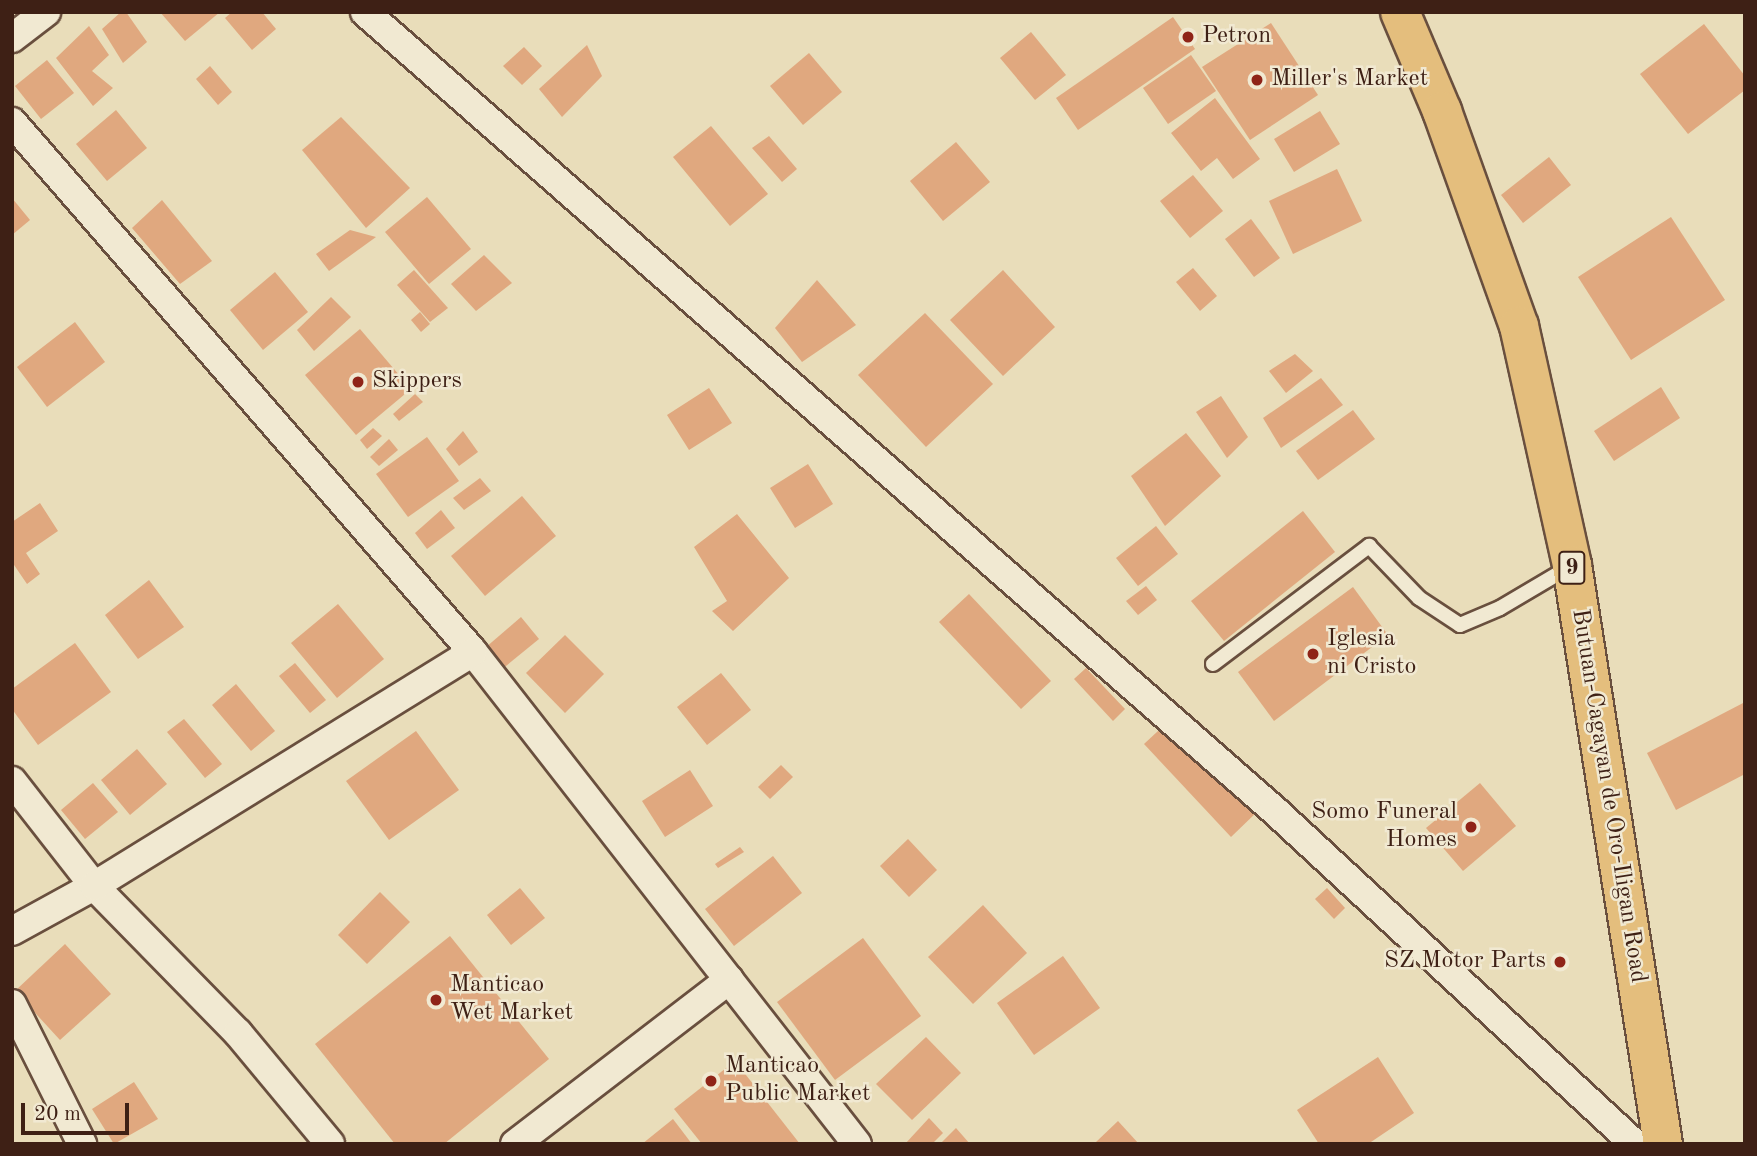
<!DOCTYPE html>
<html>
<head>
<meta charset="utf-8">
<style>
	body { margin:0 }
	#map { position:relative; width:1757px; height:1156px; overflow:hidden; background:#e9ddba; font-family:"Old Standard TT",serif }
	div>[style] { position:absolute }
	[style*='--x'] { left:calc(var(--x)*1px); top:calc(var(--y)*1px); width:calc(var(--w)*1px); rotate:calc(var(--a)*1deg) }
	.building>* { inset:0; background:#e0a87f }
	.roads { filter:drop-shadow(2px 0 #694f3e) drop-shadow(-2px 0 #694f3e) drop-shadow(0 2px #694f3e) drop-shadow(0 -2px #694f3e) }
	.service>* { height:14px; margin:-7px; padding:0 7px; transform-origin:7px; border-radius:7px; background:#f1e9d2 }
	.minor>* { height:28px; margin:-14px; padding:0 14px; transform-origin:14px; border-radius:14px; background:#f1e9d2 }
	.trunk>* { height:38px; margin:-19px; padding:0 19px; transform-origin:19px; border-radius:19px; background:#e4be7d }
	.dots>* { width:19px; height:19px; translate:-50% -50%; box-sizing:border-box; border:4px solid #f1e9d2; border-radius:50% }
	span { translate:-50% -50%; white-space:nowrap; text-align:center; line-height:1.15; -webkit-text-stroke:5px #f1e9d2; paint-order:stroke }
	.shield-label span { padding:2px 5px; background:#f1e9d2; border:2px solid; border-radius:5px; -webkit-text-stroke-width:0 }
	.shield-label { font-size:23px; color:#3e2015; font-weight:700 }
	.poi-label { font-size:24px; color:#3e2015 }
	.left { translate:0 -50%; text-align:left }
	.right { translate:-100% -50%; text-align:right }
	.street-label { font-size:24px; color:#3e2015 }
	.frame { position:absolute; inset:0; border:14px solid #3e2015; pointer-events:none }
	.scale { position:absolute; left:21px; top:1103px; width:108px; height:32px; box-sizing:border-box; border:4px solid #3e2015; border-top:0; padding-left:9px; font-size:21px; line-height:24px; white-space:nowrap; color:#3e2015; -webkit-text-stroke:5px #f1e9d2; paint-order:stroke }
</style>
</head>
<body>
<div id="map">
	<div class="building">
		<i style="clip-path:polygon(121px 12px,126px 12px,147px 42px,123px 63px,102px 29px)"></i>
		<i style="clip-path:polygon(160px 12px,220px 12px,185px 41px)"></i>
		<i style="clip-path:polygon(232px 12px,262px 12px,276px 29px,252px 50px,225px 18px)"></i>
		<i style="clip-path:polygon(1173px 17px,1195px 49px,1078px 130px,1056px 98px)"></i>
		<i style="clip-path:polygon(1271px 23px,1318px 95px,1250px 140px,1202px 67px)"></i>
		<i style="clip-path:polygon(1704px 24px,1745px 76px,1745px 90px,1688px 134px,1640px 74px)"></i>
		<i style="clip-path:polygon(89px 26px,109px 55px,92px 71px,113px 88px,93px 106px,56px 58px)"></i>
		<i style="clip-path:polygon(1031px 32px,1066px 75px,1035px 100px,1000px 58px)"></i>
		<i style="clip-path:polygon(587px 45px,602px 76px,562px 117px,539px 89px)"></i>
		<i style="clip-path:polygon(524px 47px,542px 66px,522px 85px,503px 66px)"></i>
		<i style="clip-path:polygon(809px 53px,842px 92px,803px 125px,770px 86px)"></i>
		<i style="clip-path:polygon(1191px 55px,1216px 91px,1168px 124px,1143px 88px)"></i>
		<i style="clip-path:polygon(47px 60px,74px 93px,41px 119px,15px 86px)"></i>
		<i style="clip-path:polygon(210px 66px,232px 92px,218px 105px,196px 79px)"></i>
		<i style="clip-path:polygon(1215px 98px,1260px 159px,1233px 179px,1217px 158px,1201px 171px,1171px 133px)"></i>
		<i style="clip-path:polygon(116px 110px,147px 148px,107px 181px,76px 144px)"></i>
		<i style="clip-path:polygon(1320px 111px,1340px 144px,1294px 172px,1274px 139px)"></i>
		<i style="clip-path:polygon(341px 117px,410px 188px,366px 228px,302px 150px)"></i>
		<i style="clip-path:polygon(711px 126px,768px 194px,730px 226px,673px 157px)"></i>
		<i style="clip-path:polygon(769px 136px,797px 169px,782px 182px,752px 148px)"></i>
		<i style="clip-path:polygon(956px 142px,990px 182px,943px 221px,910px 181px)"></i>
		<i style="clip-path:polygon(1549px 157px,1571px 185px,1523px 223px,1501px 195px)"></i>
		<i style="clip-path:polygon(1337px 169px,1362px 221px,1293px 254px,1269px 201px)"></i>
		<i style="clip-path:polygon(1193px 175px,1223px 211px,1190px 238px,1160px 201px)"></i>
		<i style="clip-path:polygon(427px 197px,471px 249px,429px 284px,385px 232px)"></i>
		<i style="clip-path:polygon(12px 198px,30px 220px,12px 235px)"></i>
		<i style="clip-path:polygon(162px 200px,212px 261px,180px 284px,132px 228px)"></i>
		<i style="clip-path:polygon(1671px 217px,1725px 300px,1631px 360px,1578px 277px)"></i>
		<i style="clip-path:polygon(1251px 219px,1280px 258px,1254px 277px,1225px 239px)"></i>
		<i style="clip-path:polygon(350px 230px,376px 237px,329px 271px,316px 254px)"></i>
		<i style="clip-path:polygon(484px 255px,512px 283px,476px 311px,451px 284px)"></i>
		<i style="clip-path:polygon(1193px 268px,1217px 296px,1200px 311px,1176px 282px)"></i>
		<i style="clip-path:polygon(414px 270px,448px 308px,430px 322px,397px 285px)"></i>
		<i style="clip-path:polygon(1003px 270px,1055px 327px,1003px 376px,950px 320px)"></i>
		<i style="clip-path:polygon(275px 272px,308px 312px,263px 350px,230px 310px)"></i>
		<i style="clip-path:polygon(817px 280px,856px 325px,802px 362px,775px 328px)"></i>
		<i style="clip-path:polygon(331px 297px,351px 317px,314px 351px,297px 330px)"></i>
		<i style="clip-path:polygon(420px 312px,430px 324px,421px 332px,411px 320px)"></i>
		<i style="clip-path:polygon(925px 313px,993px 384px,926px 447px,858px 375px)"></i>
		<i style="clip-path:polygon(75px 322px,105px 362px,47px 407px,17px 367px)"></i>
		<i style="clip-path:polygon(360px 329px,411px 389px,356px 435px,305px 375px)"></i>
		<i style="clip-path:polygon(1295px 354px,1313px 371px,1286px 393px,1269px 371px)"></i>
		<i style="clip-path:polygon(1321px 378px,1343px 405px,1281px 448px,1263px 418px)"></i>
		<i style="clip-path:polygon(1661px 387px,1680px 418px,1614px 461px,1594px 431px)"></i>
		<i style="clip-path:polygon(709px 388px,732px 423px,689px 450px,667px 415px)"></i>
		<i style="clip-path:polygon(415px 394px,423px 402px,399px 421px,393px 414px)"></i>
		<i style="clip-path:polygon(1221px 396px,1248px 437px,1227px 458px,1196px 412px)"></i>
		<i style="clip-path:polygon(1353px 410px,1375px 439px,1318px 480px,1296px 451px)"></i>
		<i style="clip-path:polygon(373px 428px,382px 436px,367px 449px,360px 440px)"></i>
		<i style="clip-path:polygon(463px 431px,478px 452px,459px 466px,446px 449px)"></i>
		<i style="clip-path:polygon(1186px 433px,1221px 476px,1165px 526px,1131px 476px)"></i>
		<i style="clip-path:polygon(427px 437px,459px 481px,408px 517px,376px 474px)"></i>
		<i style="clip-path:polygon(389px 439px,398px 450px,379px 466px,370px 457px)"></i>
		<i style="clip-path:polygon(808px 464px,833px 504px,795px 528px,770px 488px)"></i>
		<i style="clip-path:polygon(480px 478px,491px 491px,464px 510px,453px 498px)"></i>
		<i style="clip-path:polygon(522px 496px,556px 536px,485px 596px,451px 556px)"></i>
		<i style="clip-path:polygon(40px 503px,58px 531px,26px 553px,40px 574px,27px 584px,12px 562px,12px 522px)"></i>
		<i style="clip-path:polygon(441px 510px,455px 528px,427px 549px,415px 533px)"></i>
		<i style="clip-path:polygon(1303px 511px,1335px 552px,1224px 641px,1191px 601px)"></i>
		<i style="clip-path:polygon(737px 514px,789px 578px,733px 631px,712px 611px,727px 601px,694px 547px)"></i>
		<i style="clip-path:polygon(1156px 526px,1178px 554px,1138px 586px,1116px 558px)"></i>
		<i style="clip-path:polygon(149px 580px,184px 627px,138px 659px,105px 615px)"></i>
		<i style="clip-path:polygon(1146px 586px,1157px 600px,1138px 615px,1126px 601px)"></i>
		<i style="clip-path:polygon(1353px 587px,1388px 635px,1274px 721px,1238px 672px)"></i>
		<i style="clip-path:polygon(969px 594px,1051px 681px,1021px 709px,939px 622px)"></i>
		<i style="clip-path:polygon(338px 604px,384px 659px,337px 698px,291px 643px)"></i>
		<i style="clip-path:polygon(521px 617px,539px 639px,495px 675px,478px 654px)"></i>
		<i style="clip-path:polygon(565px 635px,604px 674px,565px 713px,526px 673px)"></i>
		<i style="clip-path:polygon(75px 643px,111px 692px,38px 745px,12px 709px,12px 689px)"></i>
		<i style="clip-path:polygon(295px 663px,326px 700px,310px 713px,279px 676px)"></i>
		<i style="clip-path:polygon(1086px 668px,1125px 709px,1113px 721px,1074px 679px)"></i>
		<i style="clip-path:polygon(721px 673px,751px 710px,707px 745px,677px 707px)"></i>
		<i style="clip-path:polygon(236px 684px,275px 731px,251px 751px,212px 705px)"></i>
		<i style="clip-path:polygon(1745px 702px,1745px 774px,1676px 810px,1647px 753px)"></i>
		<i style="clip-path:polygon(1172px 718px,1259px 810px,1231px 837px,1144px 744px)"></i>
		<i style="clip-path:polygon(184px 719px,222px 764px,205px 778px,167px 732px)"></i>
		<i style="clip-path:polygon(416px 731px,459px 790px,389px 840px,346px 781px)"></i>
		<i style="clip-path:polygon(137px 749px,167px 784px,130px 815px,101px 780px)"></i>
		<i style="clip-path:polygon(781px 765px,793px 777px,770px 799px,758px 787px)"></i>
		<i style="clip-path:polygon(690px 770px,713px 806px,665px 837px,642px 801px)"></i>
		<i style="clip-path:polygon(93px 783px,118px 812px,85px 839px,61px 810px)"></i>
		<i style="clip-path:polygon(1480px 783px,1516px 826px,1463px 871px,1426px 828px)"></i>
		<i style="clip-path:polygon(908px 839px,937px 870px,909px 897px,880px 866px)"></i>
		<i style="clip-path:polygon(740px 847px,744px 852px,718px 868px,715px 864px)"></i>
		<i style="clip-path:polygon(773px 856px,802px 893px,734px 946px,705px 909px)"></i>
		<i style="clip-path:polygon(520px 888px,545px 918px,511px 945px,487px 915px)"></i>
		<i style="clip-path:polygon(1327px 888px,1345px 908px,1334px 919px,1315px 899px)"></i>
		<i style="clip-path:polygon(380px 892px,410px 922px,367px 964px,338px 935px)"></i>
		<i style="clip-path:polygon(983px 905px,1027px 953px,973px 1004px,928px 957px)"></i>
		<i style="clip-path:polygon(450px 936px,549px 1059px,444px 1144px,395px 1144px,315px 1044px)"></i>
		<i style="clip-path:polygon(863px 938px,921px 1016px,835px 1080px,777px 1002px)"></i>
		<i style="clip-path:polygon(65px 944px,111px 994px,60px 1040px,15px 991px)"></i>
		<i style="clip-path:polygon(1063px 956px,1100px 1008px,1034px 1055px,997px 1003px)"></i>
		<i style="clip-path:polygon(926px 1037px,961px 1073px,912px 1120px,876px 1084px)"></i>
		<i style="clip-path:polygon(1378px 1057px,1414px 1113px,1368px 1144px,1319px 1144px,1297px 1110px)"></i>
		<i style="clip-path:polygon(735px 1061px,800px 1144px,702px 1144px,674px 1109px)"></i>
		<i style="clip-path:polygon(134px 1082px,158px 1119px,114px 1144px,92px 1109px)"></i>
		<i style="clip-path:polygon(929px 1118px,943px 1133px,932px 1144px,905px 1144px)"></i>
		<i style="clip-path:polygon(673px 1119px,692px 1144px,642px 1144px)"></i>
		<i style="clip-path:polygon(1118px 1121px,1139px 1144px,1098px 1144px,1096px 1142px)"></i>
		<i style="clip-path:polygon(956px 1128px,970px 1144px,940px 1144px)"></i>
	</div>
	<div class="roads">
		<div class="service">
			<i style="--x:1213;--y:664;--w:196;--a:-37.1"></i>
			<i style="--x:1369;--y:546;--w:72;--a:46.1"></i>
			<i style="--x:1419;--y:598;--w:49;--a:33.4"></i>
			<i style="--x:1460;--y:625;--w:43;--a:-23"></i>
			<i style="--x:1500;--y:608;--w:82;--a:-30.6"></i>
		</div>
		<div class="minor">
			<i style="--x:365;--y:12;--w:1210;--a:41.28"></i>
			<i style="--x:1274;--y:810;--w:492;--a:42.8"></i>
			<i style="--x:12;--y:38;--w:43;--a:-37.4"></i>
			<i style="--x:12;--y:122;--w:702;--a:48.98"></i>
			<i style="--x:473;--y:652;--w:624;--a:52.03"></i>
			<i style="--x:12;--y:781;--w:133;--a:52"></i>
			<i style="--x:94;--y:886;--w:206;--a:45.6"></i>
			<i style="--x:238;--y:1033;--w:144;--a:50.3"></i>
			<i style="--x:12;--y:931;--w:94;--a:-28.8"></i>
			<i style="--x:94;--y:886;--w:445;--a:-31.7"></i>
			<i style="--x:12;--y:1004;--w:157;--a:63.4"></i>
			<i style="--x:515;--y:1144;--w:270;--a:-37.5"></i>
		</div>
		<div class="trunk">
			<i style="--x:1400;--y:12;--w:108;--a:67"></i>
			<i style="--x:1442;--y:111;--w:228;--a:70.3"></i>
			<i style="--x:1519;--y:326;--w:245;--a:77.5"></i>
			<i style="--x:1572;--y:565;--w:586;--a:81.07"></i>
		</div>
	</div>
	<div class="dots">
		<i style="left:1188px;top:37px;background:#8f2418"></i>
		<i style="left:1257px;top:80px;background:#8f2418"></i>
		<i style="left:358px;top:382px;background:#8f2418"></i>
		<i style="left:1313px;top:654px;background:#8f2418"></i>
		<i style="left:1471px;top:827px;background:#8f2418"></i>
		<i style="left:1560px;top:962px;background:#8f2418"></i>
		<i style="left:436px;top:1000px;background:#8f2418"></i>
		<i style="left:711px;top:1081px;background:#8f2418"></i>
	</div>
	<div class="shield-label">
		<span style="left:1572px;top:568px">9</span>
	</div>
	<div class="poi-label">
		<span class="left" style="left:1202px;top:37px">Petron</span>
		<span class="left" style="left:1271px;top:80px">Miller's Market</span>
		<span class="left" style="left:372px;top:382px">Skippers</span>
		<span class="left" style="left:1327px;top:654px">Iglesia<br>ni Cristo</span>
		<span class="right" style="left:1457px;top:827px">Somo Funeral<br>Homes</span>
		<span class="right" style="left:1546px;top:962px">SZ Motor Parts</span>
		<span class="left" style="left:450px;top:1000px">Manticao<br>Wet Market</span>
		<span class="left" style="left:725px;top:1081px">Manticao<br>Public Market</span>
	</div>
	<div class="street-label">
		<span style="left:1608px;top:796px;rotate:81deg">Butuan-Cagayan de Oro-Iligan Road</span>
	</div>
	<div class="frame"></div>
	<div class="scale">20 m</div>
</div>
</body>
</html>
